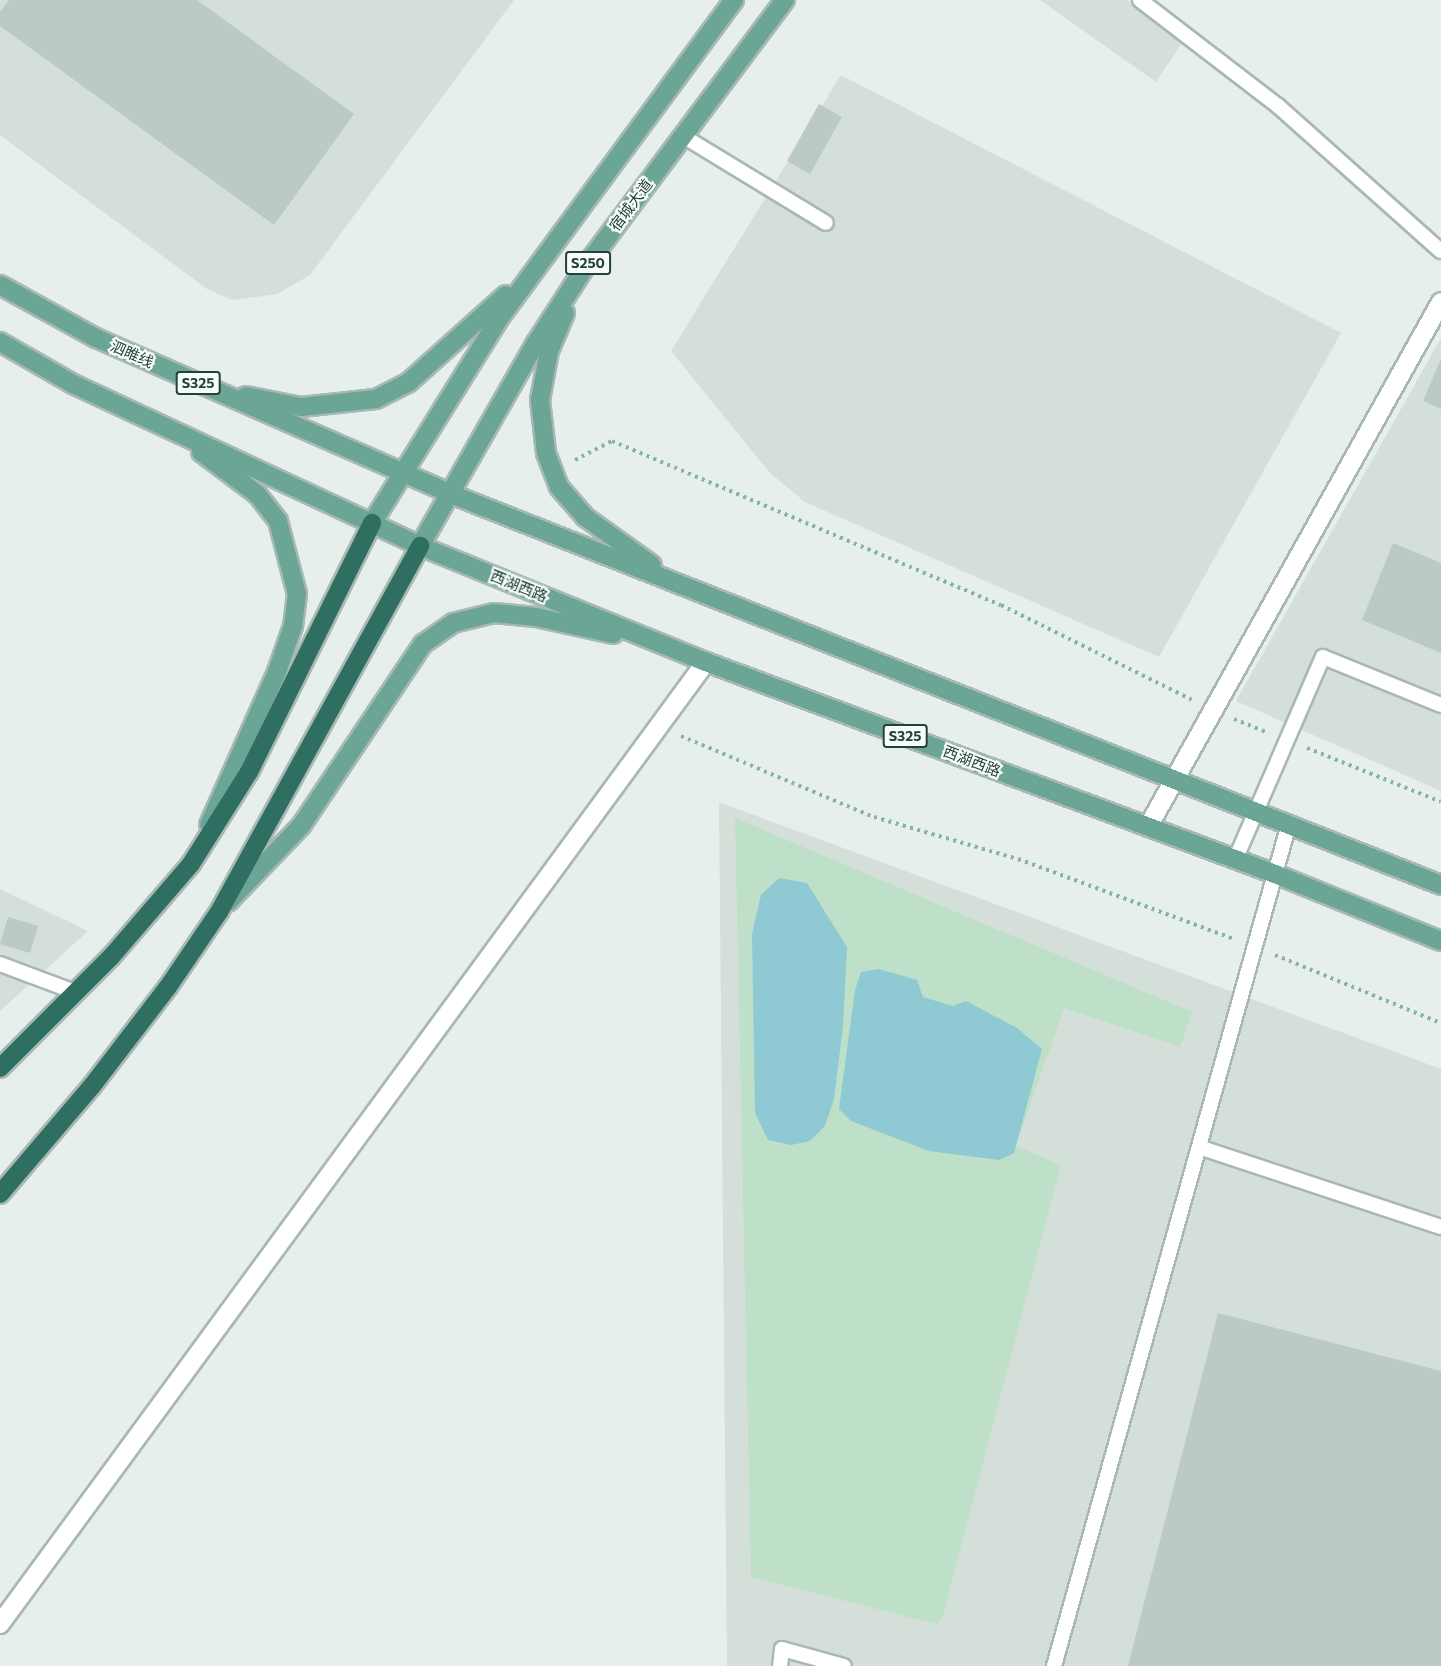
<!DOCTYPE html>
<html>
<head>
<meta charset="utf-8">
<style>
	body { margin:0 }
	#map { position:relative; width:1441px; height:1666px; overflow:hidden; background:#e6efeb; font-family:Commissioner,"Noto Sans SC",sans-serif }
	div>[style] { position:absolute }
	[style*='--x'] { left:calc(var(--x)*1px); top:calc(var(--y)*1px); width:calc(var(--w)*1px); rotate:calc(var(--a)*1deg) }
	.built>* { inset:0; background:#d4dfda }
	.green>* { inset:0; background:#bfe0c8 }
	.water>* { inset:0; background:#8ec9d4 }
	.building>* { inset:0; background:#bbcac4 }
	.path>* { height:4px; margin-top:-2px; transform-origin:0; background:repeating-linear-gradient(90deg,#86b3a5 0 3px,transparent 0 7.5px) }
	.roads { filter:drop-shadow(2px 0 #a8b8b2) drop-shadow(-2px 0 #a8b8b2) drop-shadow(0 2px #a8b8b2) drop-shadow(0 -2px #a8b8b2) }
	.lane>* { height:14px; margin:-7px; padding:0 7px; transform-origin:7px; border-radius:7px; background:#fff }
	.street>* { height:18px; margin:-9px; padding:0 9px; transform-origin:9px; border-radius:9px; background:#fff }
	.primary>* { height:18px; margin:-9px; padding:0 9px; transform-origin:9px; border-radius:9px; background:#6aa596 }
	.highway>* { height:18px; margin:-9px; padding:0 9px; transform-origin:9px; border-radius:9px; background:#2f6f62 }
	span { translate:-50% -50%; white-space:nowrap; text-align:center; line-height:1.15; -webkit-text-stroke:4.5px #f7fbf9; paint-order:stroke }
	.shield-label span { padding:2px 4px; background:#f7fbf9; border:2px solid; border-radius:4px; -webkit-text-stroke-width:0 }
	.shield-label { font-size:14px; color:#24423a; font-weight:700 }
	.street-label { font-size:15px; color:#24423a }
</style>
</head>
<body>
<div id="map">
	<div class="built">
		<i style="clip-path:polygon(0 0,514px 0,310px 275px,277px 294px,233px 300px,207px 289px,0 135px)"></i>
		<i style="clip-path:polygon(1040px 0,1127px 0,1184px 40px,1156px 82px)"></i>
		<i style="clip-path:polygon(841px 75px,1341px 333px,1159px 657px,805px 502px,769px 472px,671px 351px)"></i>
		<i style="clip-path:polygon(1441px 338px,1441px 791px,1236px 701px)"></i>
		<i style="clip-path:polygon(719px 802px,1441px 1069px,1441px 1666px,727px 1666px)"></i>
		<i style="clip-path:polygon(0 889px,88px 931px,0 1011px)"></i>
	</div>
	<div class="green">
		<i style="clip-path:polygon(735px 818px,1192px 1012px,1180px 1047px,1064px 1008px,1016px 1146px,1061px 1165px,943px 1615px,936px 1624px,751px 1577px)"></i>
	</div>
	<div class="water">
		<i style="clip-path:polygon(779px 878px,807px 883px,847px 947px,843px 1026px,834px 1099px,825px 1126px,810px 1141px,791px 1145px,768px 1140px,755px 1113px,752px 934px,761px 895px)"></i>
		<i style="clip-path:polygon(879px 969px,917px 980px,923px 997px,953px 1006px,966px 1001px,1017px 1028px,1042px 1049px,1014px 1153px,999px 1160px,929px 1151px,851px 1121px,839px 1109px,855px 990px,861px 972px)"></i>
	</div>
	<div class="building">
		<i style="clip-path:polygon(9px 0,197px 0,354px 114px,274px 225px,0 26px,0 12px)"></i>
		<i style="clip-path:polygon(819px 104px,842px 117px,810px 174px,787px 161px)"></i>
		<i style="clip-path:polygon(1441px 359px,1441px 409px,1423px 401px)"></i>
		<i style="clip-path:polygon(1393px 543px,1441px 563px,1441px 653px,1362px 620px)"></i>
		<i style="clip-path:polygon(8px 917px,38px 926px,30px 953px,0 944px)"></i>
		<i style="clip-path:polygon(1218px 1313px,1441px 1371px,1441px 1666px,1128px 1666px)"></i>
	</div>
	<div class="path">
		<i style="--x:575;--y:460;--w:42;--a:-27.2"></i>
		<i style="--x:612;--y:441;--w:422;--a:22.9"></i>
		<i style="--x:1001;--y:605;--w:213;--a:26.4"></i>
		<i style="--x:1234;--y:719;--w:35;--a:22"></i>
		<i style="--x:681;--y:736;--w:209;--a:22.8"></i>
		<i style="--x:874;--y:817;--w:150;--a:16.3"></i>
		<i style="--x:1018;--y:859;--w:230;--a:20.3"></i>
		<i style="--x:1307;--y:748;--w:144;--a:21.9"></i>
		<i style="--x:1275;--y:955;--w:179;--a:22.3"></i>
	</div>
	<div class="roads">
		<div class="lane">
			<i style="--x:1140;--y:0;--w:174;--a:37.5"></i>
			<i style="--x:1278;--y:106;--w:218;--a:41.7"></i>
			<i style="--x:683;--y:136;--w:167;--a:31.3"></i>
			<i style="--x:1235;--y:860;--w:221;--a:-66.6"></i>
			<i style="--x:1323;--y:657;--w:127;--a:22.1"></i>
			<i style="--x:0;--y:964;--w:80;--a:20.5"></i>
			<i style="--x:1199;--y:1147;--w:255;--a:18.3"></i>
			<i style="--x:780;--y:1666;--w:17;--a:-83"></i>
			<i style="--x:782;--y:1649;--w:64;--a:15.3"></i>
			<i style="--x:1054;--y:1666;--w:874;--a:-74.41"></i>
		</div>
		<div class="street">
			<i style="--x:1148;--y:827;--w:601;--a:-60.83"></i>
			<i style="--x:0;--y:1624;--w:1193;--a:-53.73"></i>
		</div>
		<div class="primary">
			<i style="--x:0;--y:285;--w:110;--a:28.9"></i>
			<i style="--x:96;--y:338;--w:388;--a:23.7"></i>
			<i style="--x:451;--y:494;--w:1064;--a:21.55"></i>
			<i style="--x:565;--y:313;--w:41;--a:112.8"></i>
			<i style="--x:549;--y:351;--w:50;--a:100.4"></i>
			<i style="--x:540;--y:400;--w:53;--a:83.5"></i>
			<i style="--x:546;--y:453;--w:36;--a:69"></i>
			<i style="--x:559;--y:487;--w:40;--a:49"></i>
			<i style="--x:585;--y:517;--w:82;--a:35.6"></i>
			<i style="--x:0;--y:342;--w:84;--a:29.9"></i>
			<i style="--x:73;--y:384;--w:383;--a:25"></i>
			<i style="--x:420;--y:546;--w:309;--a:22.1"></i>
			<i style="--x:706;--y:662;--w:607;--a:20.43"></i>
			<i style="--x:1275;--y:874;--w:179;--a:22"></i>
			<i style="--x:246;--y:396;--w:56;--a:11.3"></i>
			<i style="--x:301;--y:407;--w:75;--a:-6.1"></i>
			<i style="--x:376;--y:399;--w:37;--a:-27"></i>
			<i style="--x:409;--y:382;--w:130;--a:-41.9"></i>
			<i style="--x:201;--y:452;--w:70;--a:36.9"></i>
			<i style="--x:257;--y:494;--w:34;--a:52"></i>
			<i style="--x:278;--y:521;--w:75;--a:75.4"></i>
			<i style="--x:297;--y:594;--w:32;--a:97"></i>
			<i style="--x:293;--y:626;--w:49;--a:109.2"></i>
			<i style="--x:277;--y:672;--w:167;--a:114"></i>
			<i style="--x:372;--y:523;--w:244;--a:-58.1"></i>
			<i style="--x:501;--y:316;--w:393;--a:-53.6"></i>
			<i style="--x:420;--y:546;--w:234;--a:-60.3"></i>
			<i style="--x:536;--y:343;--w:90;--a:-57.2"></i>
			<i style="--x:585;--y:267;--w:334;--a:-53.2"></i>
			<i style="--x:228;--y:902;--w:105;--a:-46.2"></i>
			<i style="--x:301;--y:826;--w:219;--a:-56.2"></i>
			<i style="--x:423;--y:644;--w:37;--a:-35"></i>
			<i style="--x:453;--y:623;--w:42;--a:-13.7"></i>
			<i style="--x:494;--y:613;--w:42;--a:5.4"></i>
			<i style="--x:536;--y:617;--w:79;--a:12.4"></i>
		</div>
		<div class="highway">
			<i style="--x:0;--y:1068;--w:157;--a:-45"></i>
			<i style="--x:111;--y:957;--w:123;--a:-49.3"></i>
			<i style="--x:191;--y:864;--w:109;--a:-57.8"></i>
			<i style="--x:249;--y:772;--w:278;--a:-63.7"></i>
			<i style="--x:0;--y:1194;--w:142;--a:-49.6"></i>
			<i style="--x:92;--y:1086;--w:125;--a:-52.5"></i>
			<i style="--x:168;--y:987;--w:91;--a:-55.8"></i>
			<i style="--x:219;--y:912;--w:418;--a:-61.2"></i>
		</div>
	</div>
	<div class="shield-label">
		<span style="left:588px;top:263px">S250</span>
		<span style="left:198px;top:383px">S325</span>
		<span style="left:905px;top:736px">S325</span>
	</div>
	<div class="street-label">
		<span style="left:631px;top:205px;rotate:-53deg">宿城大道</span>
		<span style="left:132px;top:354px;rotate:24deg">泗睢线</span>
		<span style="left:519px;top:586px;rotate:22deg">西湖西路</span>
		<span style="left:972px;top:761px;rotate:21deg">西湖西路</span>
	</div>
</div>
</body>
</html>
